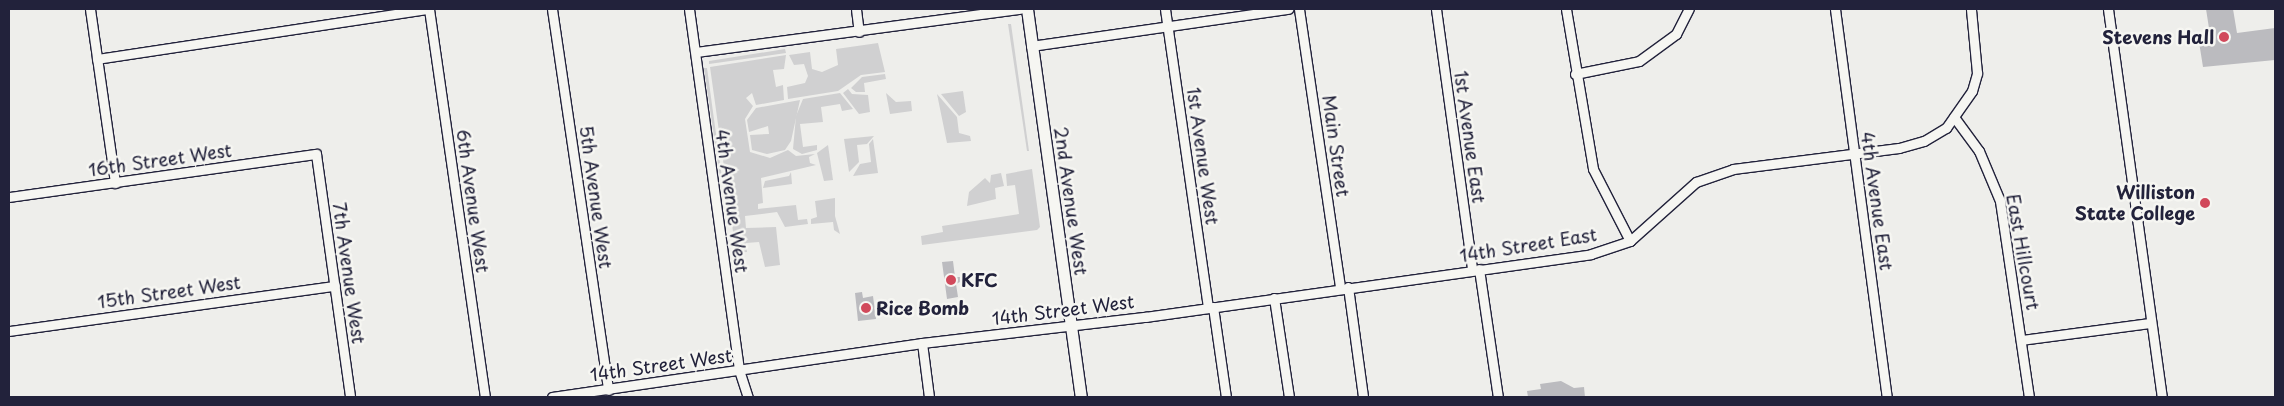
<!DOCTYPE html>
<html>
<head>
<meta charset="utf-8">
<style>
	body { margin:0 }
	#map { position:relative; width:2284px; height:406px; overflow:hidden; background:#eeeeeb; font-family:"Playpen Sans",sans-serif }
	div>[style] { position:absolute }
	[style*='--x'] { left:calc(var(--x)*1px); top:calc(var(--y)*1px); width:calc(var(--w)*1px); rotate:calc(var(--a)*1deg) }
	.green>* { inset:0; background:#d0d0d1 }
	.building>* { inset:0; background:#bbbbbf }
	.roads { filter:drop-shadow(1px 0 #22223b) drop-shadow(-1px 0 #22223b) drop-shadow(0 1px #22223b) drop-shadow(0 -1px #22223b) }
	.minor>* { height:9px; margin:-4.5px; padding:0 4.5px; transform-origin:4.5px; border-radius:4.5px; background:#f6f6f2 }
	.major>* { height:11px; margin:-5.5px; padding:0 5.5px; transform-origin:5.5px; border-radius:5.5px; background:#f6f6f2 }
	.dots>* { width:14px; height:14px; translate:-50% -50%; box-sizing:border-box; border:2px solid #f6f6f2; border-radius:50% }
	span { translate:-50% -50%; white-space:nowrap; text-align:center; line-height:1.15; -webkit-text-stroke:5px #f6f6f2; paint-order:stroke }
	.poi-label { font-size:18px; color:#22223b; font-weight:700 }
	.right { translate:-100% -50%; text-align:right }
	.left { translate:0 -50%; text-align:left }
	.street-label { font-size:18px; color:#22223b }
	.frame { position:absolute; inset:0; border:10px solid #22223b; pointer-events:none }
</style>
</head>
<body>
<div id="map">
	<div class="green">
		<i style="clip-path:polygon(1008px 24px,1011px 24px,1029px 151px,1027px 151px)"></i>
		<i style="clip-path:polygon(878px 43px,885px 72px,861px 75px,838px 91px,788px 99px,787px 87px,805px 83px,808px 76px,804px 64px,794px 65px,789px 55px,810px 52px,812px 69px,822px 72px,838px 65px,836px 49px)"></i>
		<i style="clip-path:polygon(785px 49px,786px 53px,709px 64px,709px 61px)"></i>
		<i style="clip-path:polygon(786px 55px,784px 69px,773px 70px,776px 87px,783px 85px,784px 100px,756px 105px,752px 93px,746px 98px,753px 106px,745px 119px,750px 152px,770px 158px,788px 150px,796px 156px,815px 154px,809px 157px,810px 163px,816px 165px,761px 178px,763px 203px,758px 204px,758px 209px,796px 205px,798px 220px,807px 219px,808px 224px,785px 227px,777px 212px,745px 216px,746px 228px,776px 227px,780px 265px,765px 267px,759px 242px,746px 243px,747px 252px,736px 253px,710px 67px)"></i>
		<i style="clip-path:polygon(704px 68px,707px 68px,722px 178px,720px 177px)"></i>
		<i style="clip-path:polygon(885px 74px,886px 79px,864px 83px,865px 92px,856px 92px,851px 88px,862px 77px)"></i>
		<i style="clip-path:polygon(848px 89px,852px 94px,868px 95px,870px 112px,859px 114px,843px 93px)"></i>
		<i style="clip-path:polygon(963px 91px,966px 112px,959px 116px,941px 94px)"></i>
		<i style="clip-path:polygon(840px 93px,853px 109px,842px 111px,840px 104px,821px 107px,823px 122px,800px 124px,803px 147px,817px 145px,817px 150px,802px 154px,793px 149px,796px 116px,803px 99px)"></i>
		<i style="clip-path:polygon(886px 93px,896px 102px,911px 101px,912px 111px,890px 114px)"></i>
		<i style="clip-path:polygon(937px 94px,957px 117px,959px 133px,970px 136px,971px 141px,947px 143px)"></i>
		<i style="clip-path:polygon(800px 100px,791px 141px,785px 150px,767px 154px,752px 150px,750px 135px,769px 134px,768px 126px,749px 132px,747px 120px,756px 108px)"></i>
		<i style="clip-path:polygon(874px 136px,867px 144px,857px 145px,859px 162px,849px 172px,844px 139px)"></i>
		<i style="clip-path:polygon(873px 139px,878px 173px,853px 176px,860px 164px,871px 162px,869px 144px)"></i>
		<i style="clip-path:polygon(828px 145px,833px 180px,824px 181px,817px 153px)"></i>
		<i style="clip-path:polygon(1032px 169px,1040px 227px,1037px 230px,922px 245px,921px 236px,943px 232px,942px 226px,1019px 214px,1015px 185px,1007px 186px,1006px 174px)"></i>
		<i style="clip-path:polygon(791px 172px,792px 184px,763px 188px,765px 181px,789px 176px)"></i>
		<i style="clip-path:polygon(1001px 173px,1004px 186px,995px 188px,996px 199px,967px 206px,969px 192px,985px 178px,990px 183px,991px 175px)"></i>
		<i style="clip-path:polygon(835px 198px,835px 216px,840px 234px,834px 230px,833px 222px,811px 224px,811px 219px,817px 217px,815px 201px)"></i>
	</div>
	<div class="building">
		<i style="clip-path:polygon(2206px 9px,2233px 9px,2237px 33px,2275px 28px,2275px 60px,2203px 67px,2199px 42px,2211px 41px)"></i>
		<i style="clip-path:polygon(953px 261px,955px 277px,970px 277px,956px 284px,958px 297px,947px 299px,942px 262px)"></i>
		<i style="clip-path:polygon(862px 292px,863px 298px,873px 296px,876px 319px,858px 321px,855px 293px)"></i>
		<i style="clip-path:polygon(1561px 381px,1574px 388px,1584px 387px,1585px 397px,1528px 397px,1527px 391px,1541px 389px,1540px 384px)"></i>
	</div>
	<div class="roads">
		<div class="minor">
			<i style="--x:90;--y:9;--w:176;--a:81.8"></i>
			<i style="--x:429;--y:9;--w:392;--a:81.8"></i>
			<i style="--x:552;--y:9;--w:385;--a:81.6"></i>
			<i style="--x:689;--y:9;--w:364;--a:82.1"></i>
			<i style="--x:739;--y:370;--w:28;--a:72"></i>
			<i style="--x:856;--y:9;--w:23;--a:83"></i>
			<i style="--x:1165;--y:9;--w:302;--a:81.8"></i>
			<i style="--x:1299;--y:9;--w:282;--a:81.6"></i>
			<i style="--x:1436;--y:9;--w:263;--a:82.1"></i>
			<i style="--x:1566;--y:9;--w:162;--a:80.4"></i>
			<i style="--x:1593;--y:169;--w:81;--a:62.8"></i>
			<i style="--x:1835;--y:9;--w:391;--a:82.4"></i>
			<i style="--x:2108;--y:9;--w:392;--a:82.1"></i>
			<i style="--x:1031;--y:46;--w:260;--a:-8.2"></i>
			<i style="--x:696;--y:52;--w:327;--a:-7.6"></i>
			<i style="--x:97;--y:59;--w:334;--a:-8.6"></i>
			<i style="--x:1575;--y:74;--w:65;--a:-11.5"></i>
			<i style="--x:1639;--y:61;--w:46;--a:-36.1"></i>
			<i style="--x:1676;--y:34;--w:28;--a:-63"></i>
			<i style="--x:1954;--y:117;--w:42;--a:53.7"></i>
			<i style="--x:1979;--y:151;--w:54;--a:67.2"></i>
			<i style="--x:2000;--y:201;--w:198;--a:81.6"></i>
			<i style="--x:9;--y:197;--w:310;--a:-8"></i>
			<i style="--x:316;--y:154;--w:245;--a:82"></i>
			<i style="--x:1479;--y:269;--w:129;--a:81.6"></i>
			<i style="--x:1348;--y:287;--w:111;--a:82.2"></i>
			<i style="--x:1274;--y:298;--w:100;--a:81.4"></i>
			<i style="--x:1213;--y:307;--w:91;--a:81.8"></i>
			<i style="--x:9;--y:331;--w:329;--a:-7.9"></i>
			<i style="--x:2021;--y:340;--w:131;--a:-7.5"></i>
			<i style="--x:922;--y:343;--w:54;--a:82.6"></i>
			<i style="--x:552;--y:397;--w:374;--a:-8.3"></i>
			<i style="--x:922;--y:343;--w:225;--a:-6.7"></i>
			<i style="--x:1145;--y:317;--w:450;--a:-8"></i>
			<i style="--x:1591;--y:254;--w:41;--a:-18.4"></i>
			<i style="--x:1630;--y:241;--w:89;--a:-41.8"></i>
			<i style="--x:1696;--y:182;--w:39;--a:-19"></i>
			<i style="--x:1733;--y:169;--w:167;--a:-7.2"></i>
			<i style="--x:1899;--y:148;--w:26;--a:-16"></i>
			<i style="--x:1924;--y:141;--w:26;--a:-31"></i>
			<i style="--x:1946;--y:128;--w:45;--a:-54.9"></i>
			<i style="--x:1972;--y:91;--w:19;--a:-74"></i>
			<i style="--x:1977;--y:73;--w:64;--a:-95.4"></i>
		</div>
		<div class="major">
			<i style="--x:1027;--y:9;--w:392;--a:82.1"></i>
		</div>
	</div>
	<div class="dots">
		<i style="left:2224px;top:37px;background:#d1495b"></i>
		<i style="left:2205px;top:203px;background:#d1495b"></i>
		<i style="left:951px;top:280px;background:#d1495b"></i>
		<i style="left:866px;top:308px;background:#d1495b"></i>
	</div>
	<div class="poi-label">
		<span class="right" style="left:2214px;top:37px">Stevens Hall</span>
		<span class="right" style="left:2195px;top:203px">Williston<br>State College</span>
		<span class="left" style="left:961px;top:280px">KFC</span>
		<span class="left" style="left:876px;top:308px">Rice Bomb</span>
	</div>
	<div class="street-label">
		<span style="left:1470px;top:137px;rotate:82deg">1st Avenue East</span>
		<span style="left:1336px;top:146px;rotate:82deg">Main Street</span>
		<span style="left:1203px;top:156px;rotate:82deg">1st Avenue West</span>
		<span style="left:160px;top:160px;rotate:-8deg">16th Street West</span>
		<span style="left:596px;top:197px;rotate:82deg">5th Avenue West</span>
		<span style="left:473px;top:201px;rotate:82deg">6th Avenue West</span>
		<span style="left:732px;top:201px;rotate:82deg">4th Avenue West</span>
		<span style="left:1071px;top:201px;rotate:82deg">2nd Avenue West</span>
		<span style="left:1877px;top:201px;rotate:82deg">4th Avenue East</span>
		<span style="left:1528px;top:245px;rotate:-9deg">14th Street East</span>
		<span style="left:2023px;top:252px;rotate:80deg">East Hillcourt</span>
		<span style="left:349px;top:273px;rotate:82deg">7th Avenue West</span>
		<span style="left:169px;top:292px;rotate:-8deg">15th Street West</span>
		<span style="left:1063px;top:310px;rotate:-7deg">14th Street West</span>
		<span style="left:661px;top:365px;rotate:-8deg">14th Street West</span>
	</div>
	<div class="frame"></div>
</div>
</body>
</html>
